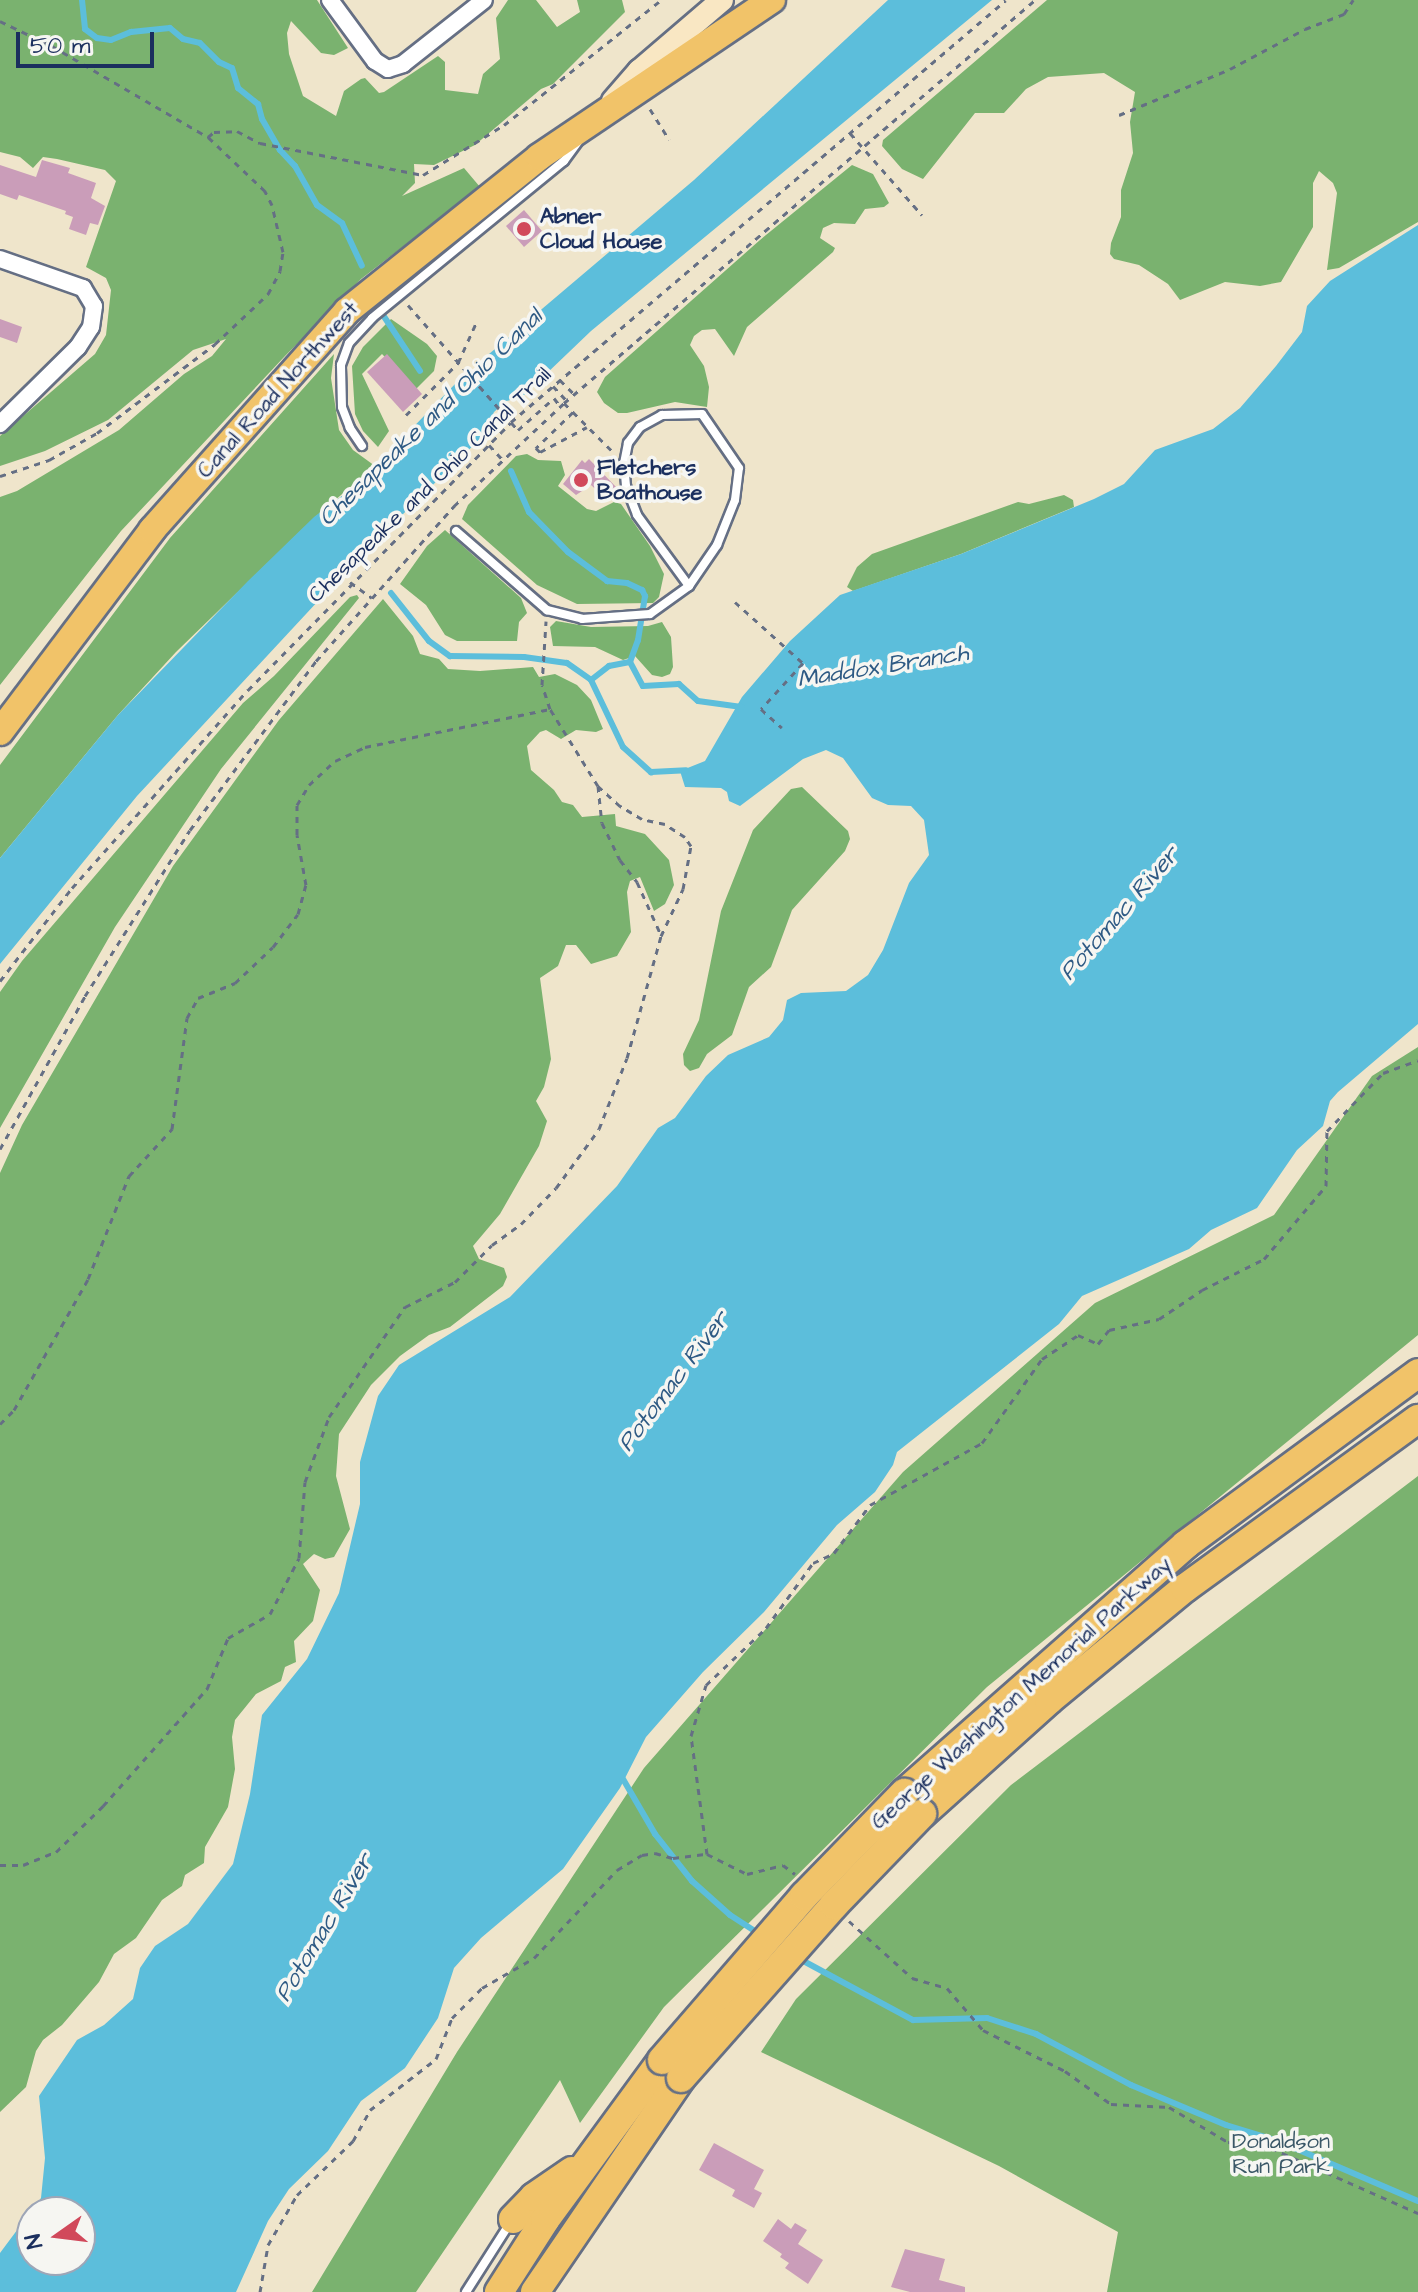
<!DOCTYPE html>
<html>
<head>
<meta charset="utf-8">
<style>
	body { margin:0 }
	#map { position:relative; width:1418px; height:2292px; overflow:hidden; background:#efe5cb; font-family:"Architects Daughter",sans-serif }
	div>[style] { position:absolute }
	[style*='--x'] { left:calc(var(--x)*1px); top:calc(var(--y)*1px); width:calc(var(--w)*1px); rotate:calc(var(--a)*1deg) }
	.forest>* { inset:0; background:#7ab26f }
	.water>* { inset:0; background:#5cbedb }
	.stream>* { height:6px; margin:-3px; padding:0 3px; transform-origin:3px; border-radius:3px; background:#5cbedb }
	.building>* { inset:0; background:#ca9db9 }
	.path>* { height:3px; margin-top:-1.5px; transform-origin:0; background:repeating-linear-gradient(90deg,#656f84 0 6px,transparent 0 12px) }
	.roads { filter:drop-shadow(2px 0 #656f84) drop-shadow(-2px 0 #656f84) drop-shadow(0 2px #656f84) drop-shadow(0 -2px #656f84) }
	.service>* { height:8px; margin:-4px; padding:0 4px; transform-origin:4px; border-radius:4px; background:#fff }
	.minor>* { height:16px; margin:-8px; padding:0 8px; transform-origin:8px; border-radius:8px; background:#fff }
	.secondary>* { height:22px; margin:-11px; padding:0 11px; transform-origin:11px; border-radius:11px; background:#f9e7c3 }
	.trunk>* { height:26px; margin:-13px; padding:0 13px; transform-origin:13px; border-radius:13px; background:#f1c369 }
	.motorway>* { height:28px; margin:-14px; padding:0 14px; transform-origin:14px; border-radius:14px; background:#f1c369 }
	.bridges { filter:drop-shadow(2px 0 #656f84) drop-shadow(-2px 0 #656f84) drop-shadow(0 2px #656f84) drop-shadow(0 -2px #656f84) }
	.motorway-bridge>* { height:28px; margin:-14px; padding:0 14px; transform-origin:14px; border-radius:14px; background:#f1c369 }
	.dots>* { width:22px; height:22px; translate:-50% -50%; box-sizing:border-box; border:4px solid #f6f6f2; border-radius:50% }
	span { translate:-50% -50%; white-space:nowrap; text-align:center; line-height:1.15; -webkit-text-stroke:7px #f6f6f2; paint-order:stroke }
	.poi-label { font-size:22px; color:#1b2f5e; font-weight:700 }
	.left { translate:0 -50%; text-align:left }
	.street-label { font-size:22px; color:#1b2f5e }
	.park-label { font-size:22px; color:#3a5767 }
	.water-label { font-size:24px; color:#2e5a84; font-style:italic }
	.north { position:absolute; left:16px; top:2196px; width:80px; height:80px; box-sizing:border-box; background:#f6f6f2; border:2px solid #9ea6b7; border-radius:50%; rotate:256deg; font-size:22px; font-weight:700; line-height:32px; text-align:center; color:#1b2f5e }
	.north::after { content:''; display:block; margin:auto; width:28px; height:36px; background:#d1495b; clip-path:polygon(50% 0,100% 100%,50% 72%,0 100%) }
	.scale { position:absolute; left:16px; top:32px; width:138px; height:36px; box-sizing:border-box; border:4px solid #1b2f5e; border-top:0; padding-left:10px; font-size:24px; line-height:28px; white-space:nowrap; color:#1b2f5e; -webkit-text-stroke:6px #f6f6f2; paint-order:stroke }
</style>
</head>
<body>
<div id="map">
	<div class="forest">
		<i style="clip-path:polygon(0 0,317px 0,348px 48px,334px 55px,321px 53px,291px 21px,287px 33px,289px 54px,303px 96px,336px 116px,344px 91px,361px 79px,365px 78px,379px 93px,384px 92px,438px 56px,445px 62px,445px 90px,478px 94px,483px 74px,500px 59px,496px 18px,508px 0,536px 0,557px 27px,580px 12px,577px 0,622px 0,625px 12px,553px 84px,541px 89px,475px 145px,434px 165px,414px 164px,415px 183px,402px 196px,464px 168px,480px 187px,361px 279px,285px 356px,121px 531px,0 685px,0 497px,17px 491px,119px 430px,184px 374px,212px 356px,226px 339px,193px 350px,108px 420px,45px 451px,0 466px,0 436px,95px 354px,106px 335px,111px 290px,106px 278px,86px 267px,116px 181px,105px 170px,57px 159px,43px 157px,33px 168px,20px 157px,0 152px)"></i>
		<i style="clip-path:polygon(1047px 0,1418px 0,1418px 222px,1339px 268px,1327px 270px,1337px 193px,1333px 183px,1319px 171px,1313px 183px,1313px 227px,1281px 282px,1260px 286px,1225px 282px,1180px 300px,1168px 284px,1139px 265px,1114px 259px,1110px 254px,1111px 243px,1121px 217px,1121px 190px,1133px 153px,1130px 122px,1135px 92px,1104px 73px,1048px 77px,1026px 89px,1004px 113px,975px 113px,923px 179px,902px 169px,882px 146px,883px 140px)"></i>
		<i style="clip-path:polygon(852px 165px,873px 174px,889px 203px,884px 207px,865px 209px,855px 224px,834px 223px,823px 228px,820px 238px,835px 248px,833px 252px,747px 327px,734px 356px,715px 329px,702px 330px,694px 336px,690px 345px,704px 366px,709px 387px,707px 407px,675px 402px,627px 413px,618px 413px,604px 403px,597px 392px,605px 377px,760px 240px)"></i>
		<i style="clip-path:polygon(391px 319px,427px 344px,437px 356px,434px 371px,416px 389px,382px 354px,362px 374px,389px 431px,378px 447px,363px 431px,355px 414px,352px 366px,363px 347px)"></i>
		<i style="clip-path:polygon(334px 354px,331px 378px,339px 430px,353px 450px,375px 466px,314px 518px,176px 652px,118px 715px,0 858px,0 765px,170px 538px)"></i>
		<i style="clip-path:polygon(527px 454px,538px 460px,561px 461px,565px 475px,558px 486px,587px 509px,596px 511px,614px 502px,621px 504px,650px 546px,664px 574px,659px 597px,653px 603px,577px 604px,537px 585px,462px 519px,468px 505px,516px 456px)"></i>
		<i style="clip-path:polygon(1064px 495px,1073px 500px,1074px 507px,961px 554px,853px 591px,847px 587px,857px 567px,872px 554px,1018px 502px,1029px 504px)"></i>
		<i style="clip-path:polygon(445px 530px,521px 598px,527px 613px,519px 622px,517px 641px,457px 641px,445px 635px,426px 605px,400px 584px,427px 546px)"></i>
		<i style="clip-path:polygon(357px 595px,359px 598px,221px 769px,115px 927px,0 1128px,0 992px,22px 961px,243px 703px,274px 676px,350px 597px)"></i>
		<i style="clip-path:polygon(383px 599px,413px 636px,420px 654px,439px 659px,448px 669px,480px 671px,533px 667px,539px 677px,555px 674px,577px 685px,591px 700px,603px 729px,596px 732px,576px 730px,561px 739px,546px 730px,540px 732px,527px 746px,531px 770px,554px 790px,562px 802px,573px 805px,582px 817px,615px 814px,616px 826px,645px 834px,669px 860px,674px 885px,665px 904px,654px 911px,640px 877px,630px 881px,627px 892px,631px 932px,617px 956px,591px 964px,576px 945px,566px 945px,558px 966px,540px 978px,551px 1059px,544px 1087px,536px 1101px,547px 1121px,539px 1146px,500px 1214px,473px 1246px,479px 1259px,504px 1268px,507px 1277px,503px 1286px,450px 1327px,429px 1335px,400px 1356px,371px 1385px,339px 1434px,336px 1476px,350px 1529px,334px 1557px,325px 1559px,314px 1554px,303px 1564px,320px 1590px,313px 1621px,294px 1641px,296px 1662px,285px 1667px,281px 1681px,256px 1694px,235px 1720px,232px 1737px,235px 1769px,228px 1807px,205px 1847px,204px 1863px,185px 1875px,182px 1886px,162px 1900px,136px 1938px,114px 1954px,99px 1982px,62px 2025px,43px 2040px,36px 2051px,26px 2087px,0 2112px,0 1173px,22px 1125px,173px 866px,279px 720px)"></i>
		<i style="clip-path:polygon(556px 621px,591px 627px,648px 626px,662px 622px,671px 637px,673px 667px,670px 674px,662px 677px,652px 675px,635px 656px,623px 660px,595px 647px,553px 646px,550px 627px)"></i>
		<i style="clip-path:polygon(802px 787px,848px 831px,850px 839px,845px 851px,792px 910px,771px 967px,749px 987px,732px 1035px,707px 1054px,699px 1068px,690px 1071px,684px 1065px,683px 1054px,699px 1020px,721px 911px,753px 830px,791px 789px)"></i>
		<i style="clip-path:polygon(1418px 1047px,1418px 1335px,987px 1687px,664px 2007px,580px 2123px,560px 2080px,416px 2292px,312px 2292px,457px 2052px,644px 1768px,903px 1472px,1095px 1303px,1274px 1215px,1372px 1076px)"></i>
		<i style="clip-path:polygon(1418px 1476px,1418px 2292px,1107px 2292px,1118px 2232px,999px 2166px,761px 2052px,796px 1999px,1011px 1785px)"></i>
	</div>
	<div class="water">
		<i style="clip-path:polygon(888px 0,992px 0,591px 331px,521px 398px,506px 401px,494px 412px,484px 435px,358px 558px,137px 796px,0 964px,0 858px,118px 715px,248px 581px,314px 517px,359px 483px,457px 382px,468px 382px,478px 371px,476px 365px,694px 180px)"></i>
		<i style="clip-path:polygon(evenodd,1418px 225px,1418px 1024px,1338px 1092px,1330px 1101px,1323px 1126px,1297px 1150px,1257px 1208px,1211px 1230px,1189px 1249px,1082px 1296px,1059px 1324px,897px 1452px,893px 1465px,875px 1492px,837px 1525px,764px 1612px,703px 1672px,646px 1737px,620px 1788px,563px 1869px,481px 1938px,454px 1968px,438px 2018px,405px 2068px,361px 2101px,328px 2151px,289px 2189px,268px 2221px,236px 2292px,0 2292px,0 2253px,41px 2198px,45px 2158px,39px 2096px,77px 2040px,104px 2025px,133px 1999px,140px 1968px,155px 1946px,188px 1924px,233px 1864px,250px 1794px,262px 1715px,307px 1659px,339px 1593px,360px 1504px,360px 1462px,378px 1396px,399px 1365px,510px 1297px,617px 1186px,658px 1128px,675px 1118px,706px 1076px,728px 1055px,769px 1037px,783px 1020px,787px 1000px,801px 993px,846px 991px,868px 975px,883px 950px,909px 883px,929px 855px,924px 820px,911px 806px,888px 805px,872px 798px,843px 758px,826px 750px,803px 759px,740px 806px,729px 801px,727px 792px,721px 788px,685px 787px,680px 771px,705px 761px,742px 697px,790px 641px,840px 595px,961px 554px,1094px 499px,1124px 484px,1155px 450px,1213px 429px,1240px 408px,1276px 366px,1302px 332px,1307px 306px,1330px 281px,1418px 225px,32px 2212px,80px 2212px,80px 2260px,32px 2260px,32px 2212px)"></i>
	</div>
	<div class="stream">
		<i style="--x:82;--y:0;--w:29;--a:84"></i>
		<i style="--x:85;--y:29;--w:15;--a:37"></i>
		<i style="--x:97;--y:38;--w:14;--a:8"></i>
		<i style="--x:111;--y:40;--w:22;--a:-22"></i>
		<i style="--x:131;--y:32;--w:39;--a:-6"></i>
		<i style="--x:170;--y:28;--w:17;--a:40"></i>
		<i style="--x:183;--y:39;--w:17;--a:13"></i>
		<i style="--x:200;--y:43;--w:27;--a:45"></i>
		<i style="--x:219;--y:62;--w:14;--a:25"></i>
		<i style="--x:232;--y:68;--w:21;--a:73"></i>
		<i style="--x:238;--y:88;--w:26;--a:39"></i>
		<i style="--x:258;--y:104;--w:16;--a:75"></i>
		<i style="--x:262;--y:119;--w:36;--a:60"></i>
		<i style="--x:280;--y:150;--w:22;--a:47"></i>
		<i style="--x:295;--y:166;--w:45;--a:60.6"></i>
		<i style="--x:317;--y:205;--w:31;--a:36"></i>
		<i style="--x:342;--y:223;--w:47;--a:65.1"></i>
		<i style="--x:383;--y:315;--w:67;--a:56.5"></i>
		<i style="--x:511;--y:471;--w:45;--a:66.3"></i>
		<i style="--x:529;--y:512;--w:56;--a:45.7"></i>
		<i style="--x:568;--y:552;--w:49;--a:36.6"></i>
		<i style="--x:607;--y:581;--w:20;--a:6"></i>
		<i style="--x:627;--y:583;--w:17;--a:25"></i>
		<i style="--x:642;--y:590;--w:7;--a:63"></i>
		<i style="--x:645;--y:596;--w:45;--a:99"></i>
		<i style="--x:638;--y:640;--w:23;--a:110"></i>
		<i style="--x:630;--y:662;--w:27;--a:62"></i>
		<i style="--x:643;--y:686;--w:36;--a:-3"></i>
		<i style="--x:679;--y:684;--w:25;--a:42"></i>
		<i style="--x:698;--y:701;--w:44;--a:7.8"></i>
		<i style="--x:391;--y:593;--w:61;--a:51.6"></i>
		<i style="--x:429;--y:641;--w:26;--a:36"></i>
		<i style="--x:450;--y:656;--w:74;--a:0.8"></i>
		<i style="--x:524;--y:657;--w:43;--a:7.9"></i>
		<i style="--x:567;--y:663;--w:29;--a:35"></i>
		<i style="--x:591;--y:680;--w:74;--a:64.5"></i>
		<i style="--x:623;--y:747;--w:38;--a:42"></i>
		<i style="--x:651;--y:772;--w:35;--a:-3"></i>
		<i style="--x:591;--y:680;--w:23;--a:-38"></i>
		<i style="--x:609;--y:666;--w:21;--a:-11"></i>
		<i style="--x:623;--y:1779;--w:64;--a:59.8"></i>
		<i style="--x:655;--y:1834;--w:60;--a:51.8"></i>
		<i style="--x:692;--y:1881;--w:51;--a:41.8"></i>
		<i style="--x:730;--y:1915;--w:35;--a:33"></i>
		<i style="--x:796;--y:1957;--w:133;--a:28.3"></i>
		<i style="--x:913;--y:2020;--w:74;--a:-1.5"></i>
		<i style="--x:987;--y:2018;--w:52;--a:18.1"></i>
		<i style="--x:1036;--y:2034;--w:108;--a:28.2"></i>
		<i style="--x:1131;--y:2085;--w:103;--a:22.8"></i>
		<i style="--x:1226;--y:2125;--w:54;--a:17.1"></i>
		<i style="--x:1278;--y:2141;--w:152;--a:23.2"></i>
	</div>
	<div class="building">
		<i style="clip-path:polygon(42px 160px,70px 168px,68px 173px,96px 183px,91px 198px,105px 206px,98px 225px,90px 223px,86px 235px,69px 229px,73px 217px,65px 214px,66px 211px,19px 195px,17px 200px,0 194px,0 165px,36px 177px)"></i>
		<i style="clip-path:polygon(524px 210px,542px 231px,524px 247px,506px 226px)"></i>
		<i style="clip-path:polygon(0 319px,22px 327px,17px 343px,0 337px)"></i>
		<i style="clip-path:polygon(387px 354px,422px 394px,403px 412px,367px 372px)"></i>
		<i style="clip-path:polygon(589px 459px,618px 489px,607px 500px,591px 485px,576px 495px,563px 484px,582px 460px,585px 463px)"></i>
		<i style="clip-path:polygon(714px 2143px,764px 2170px,754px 2189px,762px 2193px,754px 2208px,732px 2196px,735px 2190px,699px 2170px)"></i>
		<i style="clip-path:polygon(778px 2219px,791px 2229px,795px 2223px,807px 2230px,798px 2244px,823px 2260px,808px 2284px,785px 2268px,789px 2263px,780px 2257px,782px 2254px,763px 2241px)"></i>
		<i style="clip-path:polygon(905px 2249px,945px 2259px,939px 2280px,965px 2287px,965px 2292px,910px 2292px,891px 2287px)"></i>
	</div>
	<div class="path">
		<i style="--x:0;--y:21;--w:58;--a:25.7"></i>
		<i style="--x:52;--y:46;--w:181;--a:30.3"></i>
		<i style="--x:650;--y:109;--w:36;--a:58"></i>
		<i style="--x:1119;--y:115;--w:120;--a:-22.5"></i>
		<i style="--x:1230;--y:69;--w:85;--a:-28.1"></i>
		<i style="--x:1305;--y:29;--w:42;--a:-21"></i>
		<i style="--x:1344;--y:14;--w:17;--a:-57"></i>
		<i style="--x:850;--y:133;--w:109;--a:48.7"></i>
		<i style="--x:408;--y:305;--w:167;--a:48.7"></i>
		<i style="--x:518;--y:430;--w:48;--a:-41.6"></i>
		<i style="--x:554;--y:398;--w:10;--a:53"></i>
		<i style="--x:560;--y:380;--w:20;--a:45"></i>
		<i style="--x:553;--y:386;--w:19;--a:47"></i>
		<i style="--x:564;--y:403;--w:13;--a:45"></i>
		<i style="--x:573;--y:412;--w:52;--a:135.8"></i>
		<i style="--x:536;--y:448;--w:6;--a:45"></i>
		<i style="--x:540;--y:452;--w:53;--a:-28"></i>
		<i style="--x:573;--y:412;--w:57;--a:45"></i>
		<i style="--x:406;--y:415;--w:74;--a:-45"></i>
		<i style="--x:458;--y:363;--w:46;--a:-65.7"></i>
		<i style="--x:489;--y:445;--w:21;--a:47"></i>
		<i style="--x:0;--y:476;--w:52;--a:-18.1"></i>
		<i style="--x:49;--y:460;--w:55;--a:-29.4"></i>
		<i style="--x:97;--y:433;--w:148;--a:-37"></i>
		<i style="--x:215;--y:344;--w:73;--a:-43.3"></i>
		<i style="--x:268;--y:294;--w:26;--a:-62"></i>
		<i style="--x:280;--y:271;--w:19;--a:-81"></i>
		<i style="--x:283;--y:252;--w:48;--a:-103.2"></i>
		<i style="--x:272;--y:205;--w:16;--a:-117"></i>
		<i style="--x:265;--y:191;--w:79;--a:-136.5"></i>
		<i style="--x:208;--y:137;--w:8;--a:-40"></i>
		<i style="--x:214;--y:132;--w:23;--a:-2"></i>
		<i style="--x:237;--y:131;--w:26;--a:28"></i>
		<i style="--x:260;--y:143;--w:166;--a:11.1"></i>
		<i style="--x:423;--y:175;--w:95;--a:-31.7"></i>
		<i style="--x:504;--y:125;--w:201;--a:-38.5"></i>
		<i style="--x:350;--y:582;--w:27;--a:36"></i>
		<i style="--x:735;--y:602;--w:91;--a:41.9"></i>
		<i style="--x:803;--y:663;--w:62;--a:132.4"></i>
		<i style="--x:761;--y:709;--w:28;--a:42"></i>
		<i style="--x:598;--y:786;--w:37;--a:84"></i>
		<i style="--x:602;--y:823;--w:41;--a:64.1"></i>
		<i style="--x:620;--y:860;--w:28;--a:52"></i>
		<i style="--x:637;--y:882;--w:58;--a:65.6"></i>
		<i style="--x:0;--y:981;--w:118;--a:-52.3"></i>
		<i style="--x:72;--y:888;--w:265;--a:-48.4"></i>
		<i style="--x:248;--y:690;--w:375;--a:-45.5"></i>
		<i style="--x:511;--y:422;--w:650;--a:-40.45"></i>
		<i style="--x:0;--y:1149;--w:175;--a:-60.9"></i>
		<i style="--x:85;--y:996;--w:196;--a:-57.7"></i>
		<i style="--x:190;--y:830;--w:211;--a:-53.3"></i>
		<i style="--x:316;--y:661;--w:208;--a:-48.3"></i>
		<i style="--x:454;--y:506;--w:151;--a:-43.1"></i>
		<i style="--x:564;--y:403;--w:620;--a:-40.55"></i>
		<i style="--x:0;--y:1424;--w:20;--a:-45"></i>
		<i style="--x:14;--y:1410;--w:150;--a:-60.5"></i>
		<i style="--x:88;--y:1279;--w:111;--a:-68.3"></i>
		<i style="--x:129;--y:1176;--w:64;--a:-47.5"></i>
		<i style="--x:172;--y:1129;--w:112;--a:-82.3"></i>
		<i style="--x:187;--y:1018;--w:23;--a:-61"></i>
		<i style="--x:198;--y:998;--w:40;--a:-22"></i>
		<i style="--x:235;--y:983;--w:52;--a:-43.5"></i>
		<i style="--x:273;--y:947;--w:41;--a:-52.9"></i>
		<i style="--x:298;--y:914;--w:30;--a:-75"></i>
		<i style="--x:306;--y:885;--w:51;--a:-100.2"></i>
		<i style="--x:297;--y:835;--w:30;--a:-90"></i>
		<i style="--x:297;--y:805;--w:23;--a:-59"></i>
		<i style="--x:309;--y:785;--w:35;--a:-43"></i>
		<i style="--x:335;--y:761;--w:33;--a:-25"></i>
		<i style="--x:365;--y:747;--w:189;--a:-11.6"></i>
		<i style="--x:707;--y:1854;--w:45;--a:26.6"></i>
		<i style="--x:747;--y:1874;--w:37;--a:-14"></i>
		<i style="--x:783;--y:1865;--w:15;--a:37"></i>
		<i style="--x:0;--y:1865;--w:23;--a:0"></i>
		<i style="--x:23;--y:1865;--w:35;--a:-22"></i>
		<i style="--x:56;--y:1852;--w:66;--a:-44.4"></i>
		<i style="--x:103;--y:1806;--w:157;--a:-48.4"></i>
		<i style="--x:207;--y:1689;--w:55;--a:-67.6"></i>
		<i style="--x:228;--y:1638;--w:48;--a:-29.7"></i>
		<i style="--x:270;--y:1614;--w:63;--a:-62.6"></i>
		<i style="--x:299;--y:1558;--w:76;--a:-85.5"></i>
		<i style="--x:305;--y:1482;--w:69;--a:-69.7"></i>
		<i style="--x:329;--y:1417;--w:134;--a:-55.4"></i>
		<i style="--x:405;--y:1307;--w:56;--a:-26.6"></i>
		<i style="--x:455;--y:1282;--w:52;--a:-45"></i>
		<i style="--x:492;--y:1245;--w:36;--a:-36"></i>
		<i style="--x:521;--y:1224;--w:50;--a:-45.8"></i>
		<i style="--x:556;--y:1188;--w:73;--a:-53.9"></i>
		<i style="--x:599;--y:1129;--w:76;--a:-68.5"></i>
		<i style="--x:627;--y:1058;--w:127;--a:-74.4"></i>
		<i style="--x:661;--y:936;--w:52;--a:-64.9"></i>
		<i style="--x:683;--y:889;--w:44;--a:-79.5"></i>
		<i style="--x:691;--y:846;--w:11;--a:-124"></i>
		<i style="--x:685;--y:837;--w:24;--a:-147"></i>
		<i style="--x:665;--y:824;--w:24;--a:-168"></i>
		<i style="--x:642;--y:819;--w:26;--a:-149"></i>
		<i style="--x:620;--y:806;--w:30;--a:-138"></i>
		<i style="--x:598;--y:786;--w:91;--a:-121.9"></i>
		<i style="--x:550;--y:709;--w:25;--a:-108"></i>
		<i style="--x:542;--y:685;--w:64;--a:-86.4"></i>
		<i style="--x:849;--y:1921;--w:85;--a:42.1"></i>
		<i style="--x:912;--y:1978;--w:36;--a:16"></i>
		<i style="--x:947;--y:1988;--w:55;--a:49.4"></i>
		<i style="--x:983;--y:2030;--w:92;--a:26.6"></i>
		<i style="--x:1065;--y:2071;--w:57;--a:35.7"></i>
		<i style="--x:1111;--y:2104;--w:58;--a:3"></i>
		<i style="--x:1169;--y:2107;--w:69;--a:30.7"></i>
		<i style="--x:1228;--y:2142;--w:43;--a:7.9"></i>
		<i style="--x:1271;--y:2148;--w:161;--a:23.9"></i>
		<i style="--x:260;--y:2292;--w:48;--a:-80.3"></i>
		<i style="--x:268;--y:2245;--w:58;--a:-59.9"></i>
		<i style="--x:297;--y:2195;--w:78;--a:-44"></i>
		<i style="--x:353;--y:2141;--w:35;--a:-61"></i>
		<i style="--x:370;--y:2110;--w:83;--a:-37.7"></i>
		<i style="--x:436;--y:2059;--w:44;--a:-68.7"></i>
		<i style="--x:452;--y:2018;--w:42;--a:-45"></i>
		<i style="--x:482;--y:1988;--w:60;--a:-30"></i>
		<i style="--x:534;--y:1958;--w:121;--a:-46.7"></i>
		<i style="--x:617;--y:1870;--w:29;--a:-31"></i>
		<i style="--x:642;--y:1855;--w:13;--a:-9"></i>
		<i style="--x:655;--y:1853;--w:19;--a:16"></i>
		<i style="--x:673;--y:1858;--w:34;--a:-7"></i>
		<i style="--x:707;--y:1854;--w:119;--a:-97.7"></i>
		<i style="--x:691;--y:1736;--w:53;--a:-73.6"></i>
		<i style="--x:706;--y:1685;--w:83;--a:-43.5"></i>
		<i style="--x:766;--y:1628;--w:80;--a:-54.1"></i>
		<i style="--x:813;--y:1563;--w:23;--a:-25"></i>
		<i style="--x:834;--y:1553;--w:60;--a:-53.1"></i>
		<i style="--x:870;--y:1505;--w:128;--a:-29"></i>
		<i style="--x:982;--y:1443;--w:103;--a:-54.5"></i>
		<i style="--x:1042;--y:1359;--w:43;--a:-33.7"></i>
		<i style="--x:1078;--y:1335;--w:22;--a:24"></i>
		<i style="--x:1098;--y:1344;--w:18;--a:-52"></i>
		<i style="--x:1109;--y:1330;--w:51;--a:-12.4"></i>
		<i style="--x:1159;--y:1319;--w:52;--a:-34"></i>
		<i style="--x:1202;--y:1290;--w:69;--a:-26.6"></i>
		<i style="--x:1264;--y:1259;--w:96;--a:-49.7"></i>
		<i style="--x:1326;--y:1186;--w:55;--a:-89"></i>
		<i style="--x:1327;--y:1131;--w:81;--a:-46"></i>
		<i style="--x:1383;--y:1073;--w:37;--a:-20"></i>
	</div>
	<div class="roads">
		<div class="service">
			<i style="--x:362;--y:446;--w:22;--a:-124"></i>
			<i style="--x:350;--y:428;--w:22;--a:-111"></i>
			<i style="--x:342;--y:407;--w:42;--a:-91.4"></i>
			<i style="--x:341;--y:365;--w:23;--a:-70"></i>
			<i style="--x:349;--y:343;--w:34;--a:-47"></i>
			<i style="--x:372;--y:318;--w:248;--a:-39.3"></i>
			<i style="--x:564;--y:161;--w:24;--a:-54"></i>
			<i style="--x:456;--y:531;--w:121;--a:41"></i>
			<i style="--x:547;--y:610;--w:36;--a:14"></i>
			<i style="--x:582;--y:619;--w:68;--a:-4.2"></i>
			<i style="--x:650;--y:614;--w:48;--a:-35.7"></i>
			<i style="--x:689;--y:586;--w:50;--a:-55.7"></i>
			<i style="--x:717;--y:545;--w:48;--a:-68.2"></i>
			<i style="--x:735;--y:500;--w:32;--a:-83"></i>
			<i style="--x:739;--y:468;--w:65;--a:-124.4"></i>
			<i style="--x:702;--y:414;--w:40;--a:178.6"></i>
			<i style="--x:662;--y:415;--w:25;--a:151"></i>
			<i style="--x:640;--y:427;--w:20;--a:127"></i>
			<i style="--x:628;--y:443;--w:20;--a:101"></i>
			<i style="--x:624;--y:463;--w:23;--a:85"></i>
			<i style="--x:626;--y:486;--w:31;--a:69"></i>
			<i style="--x:637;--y:515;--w:88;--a:53.8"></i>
			<i style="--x:466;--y:2292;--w:82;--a:-57.5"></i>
		</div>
		<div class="minor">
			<i style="--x:330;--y:0;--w:76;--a:53.6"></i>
			<i style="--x:375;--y:61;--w:15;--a:32"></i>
			<i style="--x:388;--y:69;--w:16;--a:-18"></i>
			<i style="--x:403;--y:64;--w:103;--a:-38.3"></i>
			<i style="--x:0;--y:259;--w:88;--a:19.3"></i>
			<i style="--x:83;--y:288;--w:21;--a:59"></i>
			<i style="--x:94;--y:306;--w:21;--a:98"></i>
			<i style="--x:91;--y:327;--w:24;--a:123"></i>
			<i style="--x:78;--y:347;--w:110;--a:135.4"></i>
		</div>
		<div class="secondary">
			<i style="--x:613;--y:101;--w:40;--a:-49"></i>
			<i style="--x:639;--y:71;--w:109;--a:-40.5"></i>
		</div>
		<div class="trunk">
			<i style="--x:0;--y:732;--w:253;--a:-53"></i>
			<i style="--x:152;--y:530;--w:293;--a:-48.3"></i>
			<i style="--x:347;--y:311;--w:246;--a:-38.7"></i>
			<i style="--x:539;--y:157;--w:281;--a:-34"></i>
		</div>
		<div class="motorway">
			<i style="--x:904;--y:1793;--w:375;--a:-41.4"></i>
			<i style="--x:1185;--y:1545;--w:290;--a:-36.4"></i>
			<i style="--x:922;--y:1814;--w:171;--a:-41.9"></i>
			<i style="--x:1049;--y:1700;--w:176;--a:-39.5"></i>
			<i style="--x:1185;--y:1588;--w:288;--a:-36"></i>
			<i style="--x:513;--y:2219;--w:30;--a:-46"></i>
			<i style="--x:534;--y:2197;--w:46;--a:-34.4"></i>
			<i style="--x:499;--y:2292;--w:85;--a:-57.4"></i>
			<i style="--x:545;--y:2220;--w:198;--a:-53.8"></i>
			<i style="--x:535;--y:2292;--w:259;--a:-55.7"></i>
		</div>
	</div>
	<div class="bridges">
		<div class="motorway-bridge">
			<i style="--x:662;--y:2060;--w:217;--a:-49.1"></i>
			<i style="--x:804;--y:1896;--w:144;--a:-45.8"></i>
			<i style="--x:681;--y:2078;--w:231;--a:-48.5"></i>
			<i style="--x:834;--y:1905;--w:127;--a:-46"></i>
		</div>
	</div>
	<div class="dots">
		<i style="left:524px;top:229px;background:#d1495b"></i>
		<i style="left:581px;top:480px;background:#d1495b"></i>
	</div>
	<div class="poi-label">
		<span class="left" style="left:540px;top:229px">Abner<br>Cloud House</span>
		<span class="left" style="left:597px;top:480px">Fletchers<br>Boathouse</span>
	</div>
	<div class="street-label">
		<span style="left:278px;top:390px;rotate:-48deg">Canal Road Northwest</span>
		<span style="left:430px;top:485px;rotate:-44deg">Chesapeake and Ohio Canal Trail</span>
		<span style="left:1021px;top:1693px;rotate:-42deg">George Washington Memorial Parkway</span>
	</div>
	<div class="park-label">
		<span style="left:1281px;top:2154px">Donaldson<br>Run Park</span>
	</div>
	<div class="water-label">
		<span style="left:431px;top:418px;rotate:-44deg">Chesapeake and Ohio Canal</span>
		<span style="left:883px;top:667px;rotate:-9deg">Maddox Branch</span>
		<span style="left:1120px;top:914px;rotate:-49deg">Potomac River</span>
		<span style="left:674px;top:1382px;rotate:-53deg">Potomac River</span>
		<span style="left:325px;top:1928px;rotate:-59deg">Potomac River</span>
	</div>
	<div class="north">N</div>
	<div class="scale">50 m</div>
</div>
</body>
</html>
